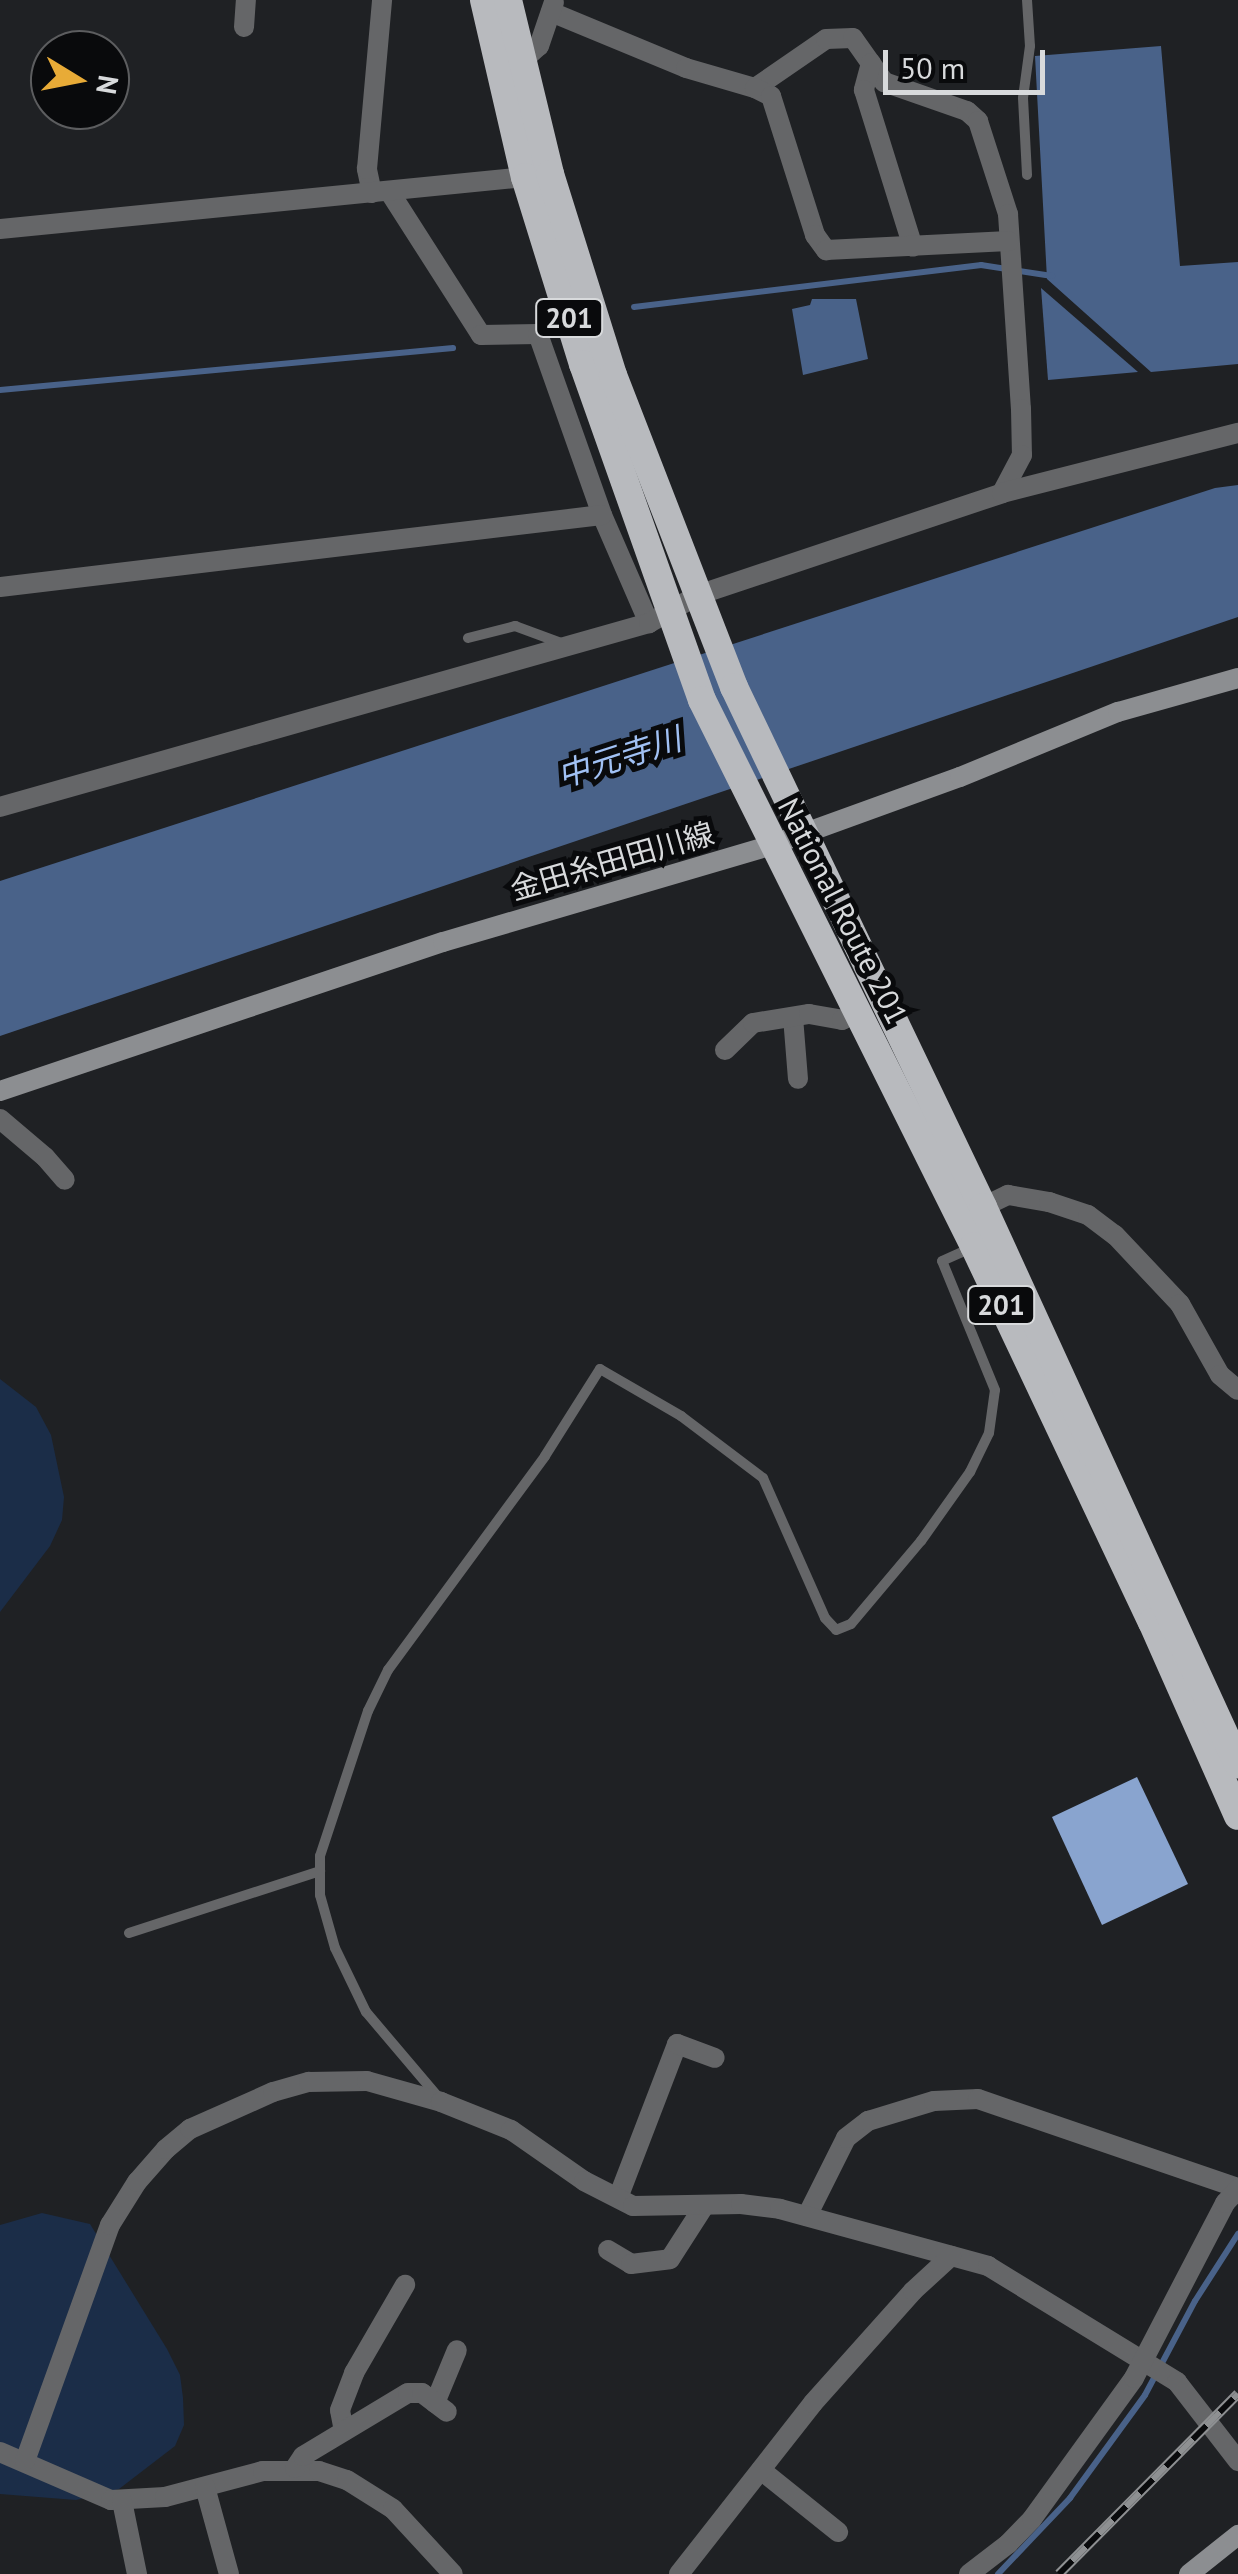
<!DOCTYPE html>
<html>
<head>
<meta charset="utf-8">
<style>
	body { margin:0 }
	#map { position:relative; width:1238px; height:2574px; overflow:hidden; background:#1f2124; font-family:"PT Sans","Noto Sans JP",sans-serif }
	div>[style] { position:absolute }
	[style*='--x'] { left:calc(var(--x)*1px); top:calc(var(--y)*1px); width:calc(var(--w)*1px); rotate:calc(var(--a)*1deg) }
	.green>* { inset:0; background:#1b2d48 }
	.water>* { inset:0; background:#496289 }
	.stream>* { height:6px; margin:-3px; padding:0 3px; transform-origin:3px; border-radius:3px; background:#496289 }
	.building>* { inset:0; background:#89a4cf }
	.service>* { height:10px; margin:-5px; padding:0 5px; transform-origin:5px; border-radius:5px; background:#656668 }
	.minor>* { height:20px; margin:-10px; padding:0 10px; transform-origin:10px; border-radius:10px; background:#656668 }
	.tertiary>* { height:20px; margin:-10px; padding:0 10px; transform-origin:10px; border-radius:10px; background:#656668 }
	.secondary>* { height:20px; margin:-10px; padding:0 10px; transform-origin:10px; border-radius:10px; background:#8c8e91 }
	.trunk>* { height:28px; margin:-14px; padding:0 14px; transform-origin:14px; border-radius:14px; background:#b8babe }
	.rail>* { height:10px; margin-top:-5px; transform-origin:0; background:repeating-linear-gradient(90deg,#090a0c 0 19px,#8e9092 0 38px); box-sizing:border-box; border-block:2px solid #8e9092 }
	span { translate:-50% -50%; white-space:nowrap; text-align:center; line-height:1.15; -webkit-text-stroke:10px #090a0c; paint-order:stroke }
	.shield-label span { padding:2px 8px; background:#090a0c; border:2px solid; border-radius:8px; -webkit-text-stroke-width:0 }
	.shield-label { font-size:28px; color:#d8dadc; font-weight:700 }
	.street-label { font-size:30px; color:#d8dadc }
	.water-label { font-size:32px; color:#a1c1f4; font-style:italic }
	.north { position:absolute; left:30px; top:30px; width:100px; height:100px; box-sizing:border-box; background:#090a0c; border:2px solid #5c5d5f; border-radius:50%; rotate:100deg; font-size:28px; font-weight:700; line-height:40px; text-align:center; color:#d8dadc }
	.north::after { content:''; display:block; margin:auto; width:35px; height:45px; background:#e8ab37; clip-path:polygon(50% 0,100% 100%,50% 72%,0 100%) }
	.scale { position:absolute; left:883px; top:50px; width:162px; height:45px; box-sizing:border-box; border:5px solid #d8dadc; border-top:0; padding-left:12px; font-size:30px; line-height:35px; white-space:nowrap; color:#d8dadc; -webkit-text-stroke:8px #090a0c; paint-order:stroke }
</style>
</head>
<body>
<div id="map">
	<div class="green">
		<i style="clip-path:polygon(0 1379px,36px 1407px,51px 1435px,64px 1497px,62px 1520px,50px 1546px,0 1612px)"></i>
		<i style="clip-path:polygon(42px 2213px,90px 2224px,167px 2349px,180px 2375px,183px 2398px,184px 2425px,175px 2446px,119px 2489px,76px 2500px,0 2494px,0 2225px)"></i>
	</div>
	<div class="water">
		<i style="clip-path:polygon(1161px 46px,1180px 266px,1238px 262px,1238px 364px,1151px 372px,1047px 279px,1035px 56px)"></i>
		<i style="clip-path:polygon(1041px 288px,1138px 372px,1048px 380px)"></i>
		<i style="clip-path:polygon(812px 299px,856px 299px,868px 359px,803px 375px,792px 309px,810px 305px)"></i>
		<i style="clip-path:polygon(1238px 485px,1238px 617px,0 1036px,0 881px,1215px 488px)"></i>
	</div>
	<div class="stream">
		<i style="--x:634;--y:307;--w:350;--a:-6.9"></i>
		<i style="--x:981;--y:265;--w:72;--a:8.8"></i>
		<i style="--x:0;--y:390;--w:455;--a:-5.3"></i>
		<i style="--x:998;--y:2574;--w:105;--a:-46.5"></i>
		<i style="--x:1070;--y:2498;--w:127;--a:-53.9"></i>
		<i style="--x:1145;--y:2395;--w:106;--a:-62"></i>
		<i style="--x:1195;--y:2301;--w:80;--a:-57.3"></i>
	</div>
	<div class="building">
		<i style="clip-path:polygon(1137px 1777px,1188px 1884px,1102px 1925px,1052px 1817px)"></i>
	</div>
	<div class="service">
		<i style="--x:1027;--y:0;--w:46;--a:86.3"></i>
		<i style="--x:1030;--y:46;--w:52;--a:97.7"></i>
		<i style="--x:1023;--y:98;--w:77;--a:87"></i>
		<i style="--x:468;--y:638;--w:49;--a:-14.3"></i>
		<i style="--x:515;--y:626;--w:52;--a:20.2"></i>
		<i style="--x:129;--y:1933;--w:201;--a:-18"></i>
		<i style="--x:439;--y:2098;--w:113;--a:-130.3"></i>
		<i style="--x:366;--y:2012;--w:71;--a:-115.8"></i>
		<i style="--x:335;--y:1948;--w:55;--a:-105.8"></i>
		<i style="--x:320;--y:1895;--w:39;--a:-90"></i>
		<i style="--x:320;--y:1856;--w:153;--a:-71.7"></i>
		<i style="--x:368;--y:1711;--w:46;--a:-64"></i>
		<i style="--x:388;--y:1670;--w:265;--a:-53.7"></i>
		<i style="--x:545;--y:1456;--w:103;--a:-57.7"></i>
		<i style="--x:600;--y:1369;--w:94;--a:30.1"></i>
		<i style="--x:681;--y:1416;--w:103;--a:37.1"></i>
		<i style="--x:763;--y:1478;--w:153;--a:66.1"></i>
		<i style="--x:825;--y:1618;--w:16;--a:47"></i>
		<i style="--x:836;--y:1630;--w:16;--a:-22"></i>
		<i style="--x:851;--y:1624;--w:109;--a:-49.9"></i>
		<i style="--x:921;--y:1541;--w:85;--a:-54.6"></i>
		<i style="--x:970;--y:1472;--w:43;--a:-64"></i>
		<i style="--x:989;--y:1433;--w:43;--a:-82.1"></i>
		<i style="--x:995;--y:1390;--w:139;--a:-112.3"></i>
		<i style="--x:942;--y:1261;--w:34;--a:-24"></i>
	</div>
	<div class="minor">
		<i style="--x:551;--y:12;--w:146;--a:22.5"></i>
		<i style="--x:686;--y:68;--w:72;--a:16.2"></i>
		<i style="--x:755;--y:88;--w:86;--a:-34.6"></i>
		<i style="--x:826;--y:39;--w:27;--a:-2"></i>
		<i style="--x:853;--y:38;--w:54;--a:54.8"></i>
		<i style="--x:884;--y:82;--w:88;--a:19.3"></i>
		<i style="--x:967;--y:111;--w:15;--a:42"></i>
		<i style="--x:978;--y:121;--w:98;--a:72.1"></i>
		<i style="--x:1008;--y:214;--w:195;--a:86.2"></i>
		<i style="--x:1021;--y:409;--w:46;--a:88.8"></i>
		<i style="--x:1022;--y:455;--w:43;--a:117.8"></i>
		<i style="--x:244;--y:27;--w:27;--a:-86"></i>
		<i style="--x:521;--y:62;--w:24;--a:-42"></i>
		<i style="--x:539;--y:46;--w:46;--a:-71.2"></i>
		<i style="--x:871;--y:63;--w:28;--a:105"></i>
		<i style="--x:864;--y:90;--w:164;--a:72.7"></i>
		<i style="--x:755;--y:88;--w:18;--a:27"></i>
		<i style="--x:771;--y:96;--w:146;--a:72.4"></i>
		<i style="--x:815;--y:235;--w:19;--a:54"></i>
		<i style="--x:826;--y:250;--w:183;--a:-2.8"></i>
		<i style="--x:389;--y:191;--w:171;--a:57.4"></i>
		<i style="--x:481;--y:335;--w:57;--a:-1"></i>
		<i style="--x:538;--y:334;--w:192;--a:70.5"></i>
		<i style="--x:602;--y:515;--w:118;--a:66.5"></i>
		<i style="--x:372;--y:193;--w:25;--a:-102"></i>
		<i style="--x:367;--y:169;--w:170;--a:-84.9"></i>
		<i style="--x:0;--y:587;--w:606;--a:-6.82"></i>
		<i style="--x:0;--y:807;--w:675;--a:-15.83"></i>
		<i style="--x:649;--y:623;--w:56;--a:-29.7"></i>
		<i style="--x:698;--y:595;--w:321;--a:-18.5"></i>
		<i style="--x:1002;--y:493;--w:244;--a:-14.3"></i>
		<i style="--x:793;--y:1017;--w:62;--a:85.4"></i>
		<i style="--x:725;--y:1050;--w:39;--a:-44"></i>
		<i style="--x:753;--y:1023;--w:57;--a:-9.1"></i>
		<i style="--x:809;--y:1014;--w:34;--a:10"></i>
		<i style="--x:842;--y:1020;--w:17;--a:-28"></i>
		<i style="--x:0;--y:1119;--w:59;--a:40.2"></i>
		<i style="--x:45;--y:1157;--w:30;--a:49"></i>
		<i style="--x:983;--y:1207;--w:28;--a:-26"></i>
		<i style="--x:1008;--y:1195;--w:42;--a:9.7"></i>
		<i style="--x:1049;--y:1202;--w:41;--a:18.4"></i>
		<i style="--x:1088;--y:1215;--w:34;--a:37"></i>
		<i style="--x:1115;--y:1235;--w:95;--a:46.7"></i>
		<i style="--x:1180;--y:1304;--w:81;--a:60.6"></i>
		<i style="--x:1220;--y:1375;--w:23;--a:40"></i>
		<i style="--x:618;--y:2198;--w:165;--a:-69"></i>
		<i style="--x:677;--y:2044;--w:40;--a:20.2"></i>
		<i style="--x:807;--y:2216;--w:87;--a:-63.4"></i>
		<i style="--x:846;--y:2138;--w:28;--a:-38"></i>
		<i style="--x:868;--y:2121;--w:69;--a:-16.9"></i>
		<i style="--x:934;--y:2101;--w:44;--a:-2.6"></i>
		<i style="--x:978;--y:2099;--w:275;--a:18.9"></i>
		<i style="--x:608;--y:2250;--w:27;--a:31"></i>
		<i style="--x:631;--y:2264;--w:39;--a:-7"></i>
		<i style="--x:670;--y:2259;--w:63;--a:-57.3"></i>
		<i style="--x:435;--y:2403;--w:57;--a:-67.5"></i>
		<i style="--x:344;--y:2431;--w:21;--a:-101"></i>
		<i style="--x:340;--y:2410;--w:40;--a:-69"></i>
		<i style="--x:354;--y:2373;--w:102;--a:-59.9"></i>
		<i style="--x:0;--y:2452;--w:121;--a:23.4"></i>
		<i style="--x:111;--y:2500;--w:54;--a:-3.2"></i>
		<i style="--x:165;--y:2497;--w:101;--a:-14.9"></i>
		<i style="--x:263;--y:2471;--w:56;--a:0"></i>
		<i style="--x:319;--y:2471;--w:29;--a:18"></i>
		<i style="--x:347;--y:2480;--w:54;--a:32.2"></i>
		<i style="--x:393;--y:2509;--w:88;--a:47.3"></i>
		<i style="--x:25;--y:2461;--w:251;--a:-70.2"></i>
		<i style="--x:110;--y:2225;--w:51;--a:-57.9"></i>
		<i style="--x:137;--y:2182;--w:44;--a:-48.7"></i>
		<i style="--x:166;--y:2149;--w:31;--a:-40"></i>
		<i style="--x:190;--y:2129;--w:91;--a:-24"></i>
		<i style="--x:273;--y:2092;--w:37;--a:-16"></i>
		<i style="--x:309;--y:2082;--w:58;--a:-1"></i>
		<i style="--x:367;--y:2081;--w:77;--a:15.8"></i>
		<i style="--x:441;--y:2102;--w:75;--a:21.8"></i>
		<i style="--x:511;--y:2130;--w:89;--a:34.9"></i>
		<i style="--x:584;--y:2181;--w:55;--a:27"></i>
		<i style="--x:633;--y:2206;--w:108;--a:-1.1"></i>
		<i style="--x:741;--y:2204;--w:39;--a:7"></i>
		<i style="--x:780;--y:2209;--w:216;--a:15.3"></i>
		<i style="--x:988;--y:2266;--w:222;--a:31.5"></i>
		<i style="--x:1177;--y:2382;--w:100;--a:52.3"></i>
		<i style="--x:295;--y:2468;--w:14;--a:-56"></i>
		<i style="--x:303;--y:2456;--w:122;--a:-31"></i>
		<i style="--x:408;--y:2393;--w:14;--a:0"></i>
		<i style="--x:422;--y:2393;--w:31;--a:37"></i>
		<i style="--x:761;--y:2470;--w:99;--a:38.8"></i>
		<i style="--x:205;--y:2487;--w:90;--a:74.6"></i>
		<i style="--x:122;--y:2501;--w:75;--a:78.4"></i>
		<i style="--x:679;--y:2574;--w:217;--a:-51.9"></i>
		<i style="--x:813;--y:2403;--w:150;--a:-48.2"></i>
		<i style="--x:913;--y:2291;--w:52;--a:-42.6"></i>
		<i style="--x:969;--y:2574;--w:49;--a:-37.6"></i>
		<i style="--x:1008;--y:2544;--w:35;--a:-46"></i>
		<i style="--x:1032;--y:2519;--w:174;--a:-54.1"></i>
		<i style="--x:1134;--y:2378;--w:197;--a:-62.5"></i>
		<i style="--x:1225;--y:2203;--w:19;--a:-47"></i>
	</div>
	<div class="tertiary">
		<i style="--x:0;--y:229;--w:538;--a:-5.66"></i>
	</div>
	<div class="secondary">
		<i style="--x:0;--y:1091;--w:467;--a:-18.6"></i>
		<i style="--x:443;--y:942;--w:343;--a:-16.4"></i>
		<i style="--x:772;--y:845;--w:200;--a:-19.9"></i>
		<i style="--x:960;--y:777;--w:171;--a:-22.4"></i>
		<i style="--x:1118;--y:712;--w:125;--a:-15.8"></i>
		<i style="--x:1189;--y:2574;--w:63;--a:-38.5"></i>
	</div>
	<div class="trunk">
		<i style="--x:484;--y:0;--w:182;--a:77"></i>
		<i style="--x:525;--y:177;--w:196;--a:72.8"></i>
		<i style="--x:583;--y:364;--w:356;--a:70.5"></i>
		<i style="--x:702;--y:700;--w:610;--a:63.52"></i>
		<i style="--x:974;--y:1246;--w:416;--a:64.7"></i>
		<i style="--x:1152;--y:1622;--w:212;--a:66.1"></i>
		<i style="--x:508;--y:0;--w:179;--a:76.4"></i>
		<i style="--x:550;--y:174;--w:211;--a:72.6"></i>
		<i style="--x:613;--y:375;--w:335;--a:68.8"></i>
		<i style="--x:734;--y:687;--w:577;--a:64.41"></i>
		<i style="--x:983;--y:1207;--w:613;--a:65.4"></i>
	</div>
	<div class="rail">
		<i style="--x:1059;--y:2574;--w:254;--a:-45.2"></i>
	</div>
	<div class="shield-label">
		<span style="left:569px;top:318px">201</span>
		<span style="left:1001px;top:1305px">201</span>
	</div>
	<div class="street-label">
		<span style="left:612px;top:861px;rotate:-16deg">金田糸田田川線</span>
		<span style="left:843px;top:911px;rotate:63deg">National Route 201</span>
	</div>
	<div class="water-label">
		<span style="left:619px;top:757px;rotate:-18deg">中元寺川</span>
	</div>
	<div class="north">N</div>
	<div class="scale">50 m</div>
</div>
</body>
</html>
